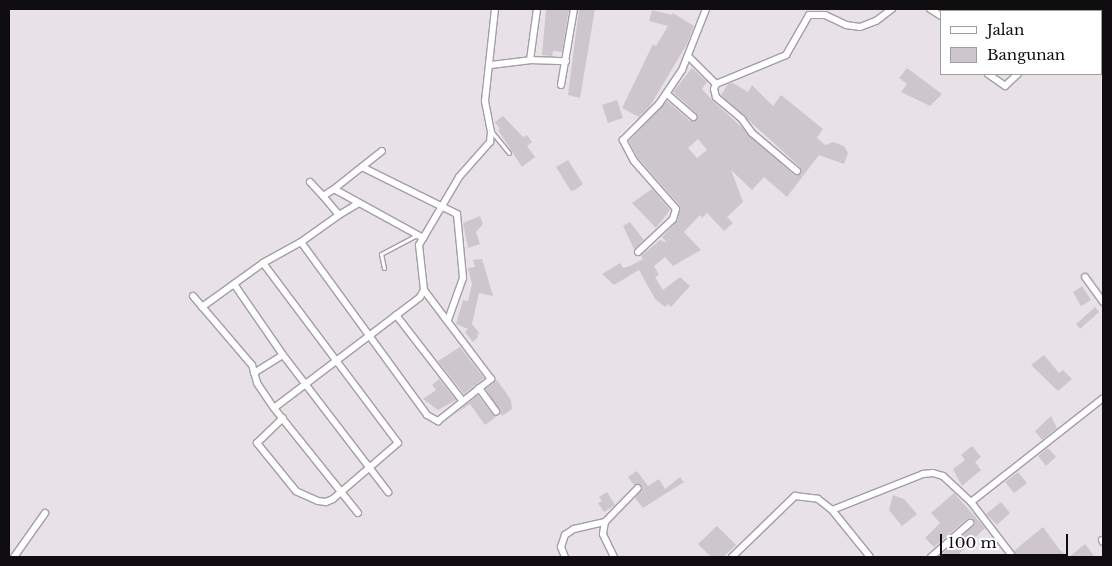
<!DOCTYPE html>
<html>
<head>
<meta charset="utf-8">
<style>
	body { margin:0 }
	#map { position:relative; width:1112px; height:566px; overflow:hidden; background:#e8e2e8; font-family:"Libre Baskerville",serif }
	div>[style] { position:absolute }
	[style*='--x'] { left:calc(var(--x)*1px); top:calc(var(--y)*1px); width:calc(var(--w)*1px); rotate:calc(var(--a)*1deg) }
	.building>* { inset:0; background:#cdc7cd }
	.roads { filter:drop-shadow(1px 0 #a49ea3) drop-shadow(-1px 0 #a49ea3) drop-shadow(0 1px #a49ea3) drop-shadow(0 -1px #a49ea3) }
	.service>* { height:3px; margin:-1.5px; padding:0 1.5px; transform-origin:1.5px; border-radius:1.5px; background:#fff }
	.minor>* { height:6px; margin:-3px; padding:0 3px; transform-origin:3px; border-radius:3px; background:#fff }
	span { translate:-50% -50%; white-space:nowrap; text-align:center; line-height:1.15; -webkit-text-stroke:4px #fff; paint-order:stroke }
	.frame { position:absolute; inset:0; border:10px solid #0f0d0f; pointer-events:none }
	.legend { position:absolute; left:940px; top:10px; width:162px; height:65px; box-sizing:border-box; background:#fff; border:1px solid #9f9e9f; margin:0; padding:6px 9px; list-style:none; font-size:15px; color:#0f0d0f }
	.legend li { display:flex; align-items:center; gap:10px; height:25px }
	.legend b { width:25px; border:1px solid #9f9e9f }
	.scale { position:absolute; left:940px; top:534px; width:128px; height:22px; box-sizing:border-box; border:2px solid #0f0d0f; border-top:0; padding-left:6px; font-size:15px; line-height:18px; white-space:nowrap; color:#0f0d0f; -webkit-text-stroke:4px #fff; paint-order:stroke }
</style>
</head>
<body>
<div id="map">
	<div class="building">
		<i style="clip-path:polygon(546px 9px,569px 9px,562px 52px,553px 51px,552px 56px,542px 55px)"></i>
		<i style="clip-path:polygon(579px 9px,595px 9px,580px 98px,568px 95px)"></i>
		<i style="clip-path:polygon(652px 10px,672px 15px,673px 13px,694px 26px,687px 44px,650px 106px,639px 117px,622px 108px,653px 44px,656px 46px,668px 26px,649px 21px)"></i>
		<i style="clip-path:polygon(evenodd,692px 68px,707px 82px,702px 89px,713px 101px,794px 175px,801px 174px,800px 167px,721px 95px,728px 84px,733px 83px,748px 92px,752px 85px,773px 106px,781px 95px,823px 129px,817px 138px,825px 145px,833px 142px,844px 146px,848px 153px,844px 164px,819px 155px,787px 197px,764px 177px,752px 190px,731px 170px,743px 202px,727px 217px,733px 223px,724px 231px,707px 213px,702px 218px,700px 215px,684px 232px,701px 250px,673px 266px,665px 257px,654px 266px,659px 275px,655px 277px,663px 290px,680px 277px,690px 286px,671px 307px,668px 304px,665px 307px,655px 299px,639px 270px,614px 285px,602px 274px,620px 263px,623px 268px,630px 266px,643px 259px,641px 256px,660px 240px,667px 243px,662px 237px,678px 220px,680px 206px,638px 158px,629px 141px,667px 101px,690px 121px,697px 120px,696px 113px,673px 92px,692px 68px,698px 139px,707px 150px,697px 158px,688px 148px,698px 139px)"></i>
		<i style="clip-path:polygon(907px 68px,942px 94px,930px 106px,901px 92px,907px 84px,899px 78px)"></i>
		<i style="clip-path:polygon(617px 100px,623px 118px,608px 123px,602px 105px)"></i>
		<i style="clip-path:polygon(503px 116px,523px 137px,527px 135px,532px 142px,527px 146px,535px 157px,522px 167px,498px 130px,500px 129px,495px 122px)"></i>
		<i style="clip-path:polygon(568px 160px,583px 184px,575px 190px,571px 191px,556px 167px)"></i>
		<i style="clip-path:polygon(652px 189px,670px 210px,656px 228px,632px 203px)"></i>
		<i style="clip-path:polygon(480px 216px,483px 224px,476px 232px,480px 244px,468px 248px,463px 223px)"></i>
		<i style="clip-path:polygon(630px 222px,644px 240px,634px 249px,623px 226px)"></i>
		<i style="clip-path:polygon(482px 259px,493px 296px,479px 293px,472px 324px,480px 334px,477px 333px,478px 337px,473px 342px,465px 332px,468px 329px,456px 324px,463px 300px,468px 301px,472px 284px,468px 268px,475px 267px,473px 260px)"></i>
		<i style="clip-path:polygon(1082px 286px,1091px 300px,1081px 306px,1073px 292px)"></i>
		<i style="clip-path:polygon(1095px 307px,1099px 312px,1080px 329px,1076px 324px)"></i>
		<i style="clip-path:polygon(460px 347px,484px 378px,464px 394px,438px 361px)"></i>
		<i style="clip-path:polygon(1044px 355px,1059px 373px,1063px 370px,1072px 379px,1058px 391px,1031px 365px)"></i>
		<i style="clip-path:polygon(439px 379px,456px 400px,438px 410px,423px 399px,436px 390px,432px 385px)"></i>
		<i style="clip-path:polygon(497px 380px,511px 400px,512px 409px,502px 416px,486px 389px)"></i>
		<i style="clip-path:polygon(478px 395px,492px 414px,497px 416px,485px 425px,470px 404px,455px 414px)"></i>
		<i style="clip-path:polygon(1051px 416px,1057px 428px,1042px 440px,1035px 431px)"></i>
		<i style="clip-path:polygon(972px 446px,981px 457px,975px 462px,981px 470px,962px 486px,953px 469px,965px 460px,961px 455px)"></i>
		<i style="clip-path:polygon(1048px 448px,1056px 457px,1046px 466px,1038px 456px)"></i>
		<i style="clip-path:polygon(637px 471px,648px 486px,659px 479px,665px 489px,680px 477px,684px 482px,643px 508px,635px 498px,643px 486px,634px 485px,628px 477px)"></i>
		<i style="clip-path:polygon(1018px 472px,1027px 483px,1014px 493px,1005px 482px)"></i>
		<i style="clip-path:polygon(607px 492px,615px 505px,604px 512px,598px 503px,602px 501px,599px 497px)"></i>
		<i style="clip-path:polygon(954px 493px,985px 528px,956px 557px,944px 557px,941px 555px,975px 524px,972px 518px,967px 519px,934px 547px,925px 538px,940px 523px,931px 513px)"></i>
		<i style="clip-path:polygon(893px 495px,904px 499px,917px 514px,902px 526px,889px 510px)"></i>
		<i style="clip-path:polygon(1001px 502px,1010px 513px,997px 525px,986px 514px)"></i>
		<i style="clip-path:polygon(717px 526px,736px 545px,723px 557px,711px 557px,698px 544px)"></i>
		<i style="clip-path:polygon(1043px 527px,1059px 549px,1068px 557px,1018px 557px,1014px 551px)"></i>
		<i style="clip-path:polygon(1085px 544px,1095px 557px,1069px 557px)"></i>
	</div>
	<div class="roads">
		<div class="service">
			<i style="--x:492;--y:132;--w:27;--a:51"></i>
			<i style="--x:384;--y:268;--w:14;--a:-102"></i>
			<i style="--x:381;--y:254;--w:40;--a:-28"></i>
		</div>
		<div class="minor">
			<i style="--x:930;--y:9;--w:13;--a:32"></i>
			<i style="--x:1019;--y:9;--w:4;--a:34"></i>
			<i style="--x:1065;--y:11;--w:3;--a:-45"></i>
			<i style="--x:689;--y:57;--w:38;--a:45"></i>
			<i style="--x:530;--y:60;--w:51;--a:-82.2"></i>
			<i style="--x:491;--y:65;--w:39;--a:-7"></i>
			<i style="--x:530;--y:60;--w:36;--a:2"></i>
			<i style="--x:988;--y:74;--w:21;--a:35"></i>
			<i style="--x:1005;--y:86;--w:18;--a:-43"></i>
			<i style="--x:561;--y:85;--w:77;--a:-80.3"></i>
			<i style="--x:667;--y:94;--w:35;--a:41"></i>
			<i style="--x:362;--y:167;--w:106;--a:26.3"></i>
			<i style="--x:457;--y:214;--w:64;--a:84.6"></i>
			<i style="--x:463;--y:278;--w:45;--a:109.7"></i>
			<i style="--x:797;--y:171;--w:59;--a:-139.8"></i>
			<i style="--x:752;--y:133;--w:17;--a:-126"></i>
			<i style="--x:742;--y:119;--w:34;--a:-140"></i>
			<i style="--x:716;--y:97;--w:8;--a:-104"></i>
			<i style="--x:714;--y:89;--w:5;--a:-68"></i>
			<i style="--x:716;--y:84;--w:76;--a:-22.5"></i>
			<i style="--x:786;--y:55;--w:46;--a:-60.1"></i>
			<i style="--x:809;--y:15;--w:16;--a:0"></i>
			<i style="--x:825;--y:15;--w:23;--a:25"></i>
			<i style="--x:846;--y:25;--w:14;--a:8"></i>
			<i style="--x:860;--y:27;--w:17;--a:-21"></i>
			<i style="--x:876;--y:21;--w:20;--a:-37"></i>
			<i style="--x:310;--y:182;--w:19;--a:47"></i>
			<i style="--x:334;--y:189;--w:61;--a:-38.4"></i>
			<i style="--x:339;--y:215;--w:21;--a:-31"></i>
			<i style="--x:301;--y:242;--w:214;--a:53.9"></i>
			<i style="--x:427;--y:415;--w:13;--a:29"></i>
			<i style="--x:438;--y:421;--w:68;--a:-38.4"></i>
			<i style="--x:491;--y:379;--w:111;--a:-127"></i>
			<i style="--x:638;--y:252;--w:48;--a:-43.3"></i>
			<i style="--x:673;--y:219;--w:10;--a:-73"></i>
			<i style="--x:676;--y:209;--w:64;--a:-131.2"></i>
			<i style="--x:634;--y:161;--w:24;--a:-118"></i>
			<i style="--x:623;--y:140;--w:51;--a:-45"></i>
			<i style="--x:659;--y:104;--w:41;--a:-55.9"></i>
			<i style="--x:682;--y:70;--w:66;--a:-68.5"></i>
			<i style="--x:263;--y:263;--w:225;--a:53.1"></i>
			<i style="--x:398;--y:443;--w:86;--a:139.3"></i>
			<i style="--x:333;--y:499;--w:8;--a:157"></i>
			<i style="--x:326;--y:502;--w:8;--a:-173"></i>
			<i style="--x:318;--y:501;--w:24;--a:-156"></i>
			<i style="--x:296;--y:491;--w:62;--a:-129.1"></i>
			<i style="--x:257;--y:443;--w:36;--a:-44"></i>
			<i style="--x:1085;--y:277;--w:31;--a:54"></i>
			<i style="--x:234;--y:284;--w:86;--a:55.4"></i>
			<i style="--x:283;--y:355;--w:173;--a:52.5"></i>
			<i style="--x:193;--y:296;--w:91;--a:49.5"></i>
			<i style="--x:252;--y:365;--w:19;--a:74"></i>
			<i style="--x:257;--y:383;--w:30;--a:56"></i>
			<i style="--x:202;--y:307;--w:75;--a:-35.8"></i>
			<i style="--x:263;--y:263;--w:43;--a:-28.9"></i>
			<i style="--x:301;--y:242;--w:47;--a:-35.4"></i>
			<i style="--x:339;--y:215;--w:25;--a:-130"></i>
			<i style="--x:323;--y:196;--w:13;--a:-32"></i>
			<i style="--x:334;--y:189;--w:102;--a:28.8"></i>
			<i style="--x:396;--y:315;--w:108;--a:52.2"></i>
			<i style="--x:254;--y:373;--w:34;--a:-32"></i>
			<i style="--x:479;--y:388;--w:29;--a:54"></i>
			<i style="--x:971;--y:502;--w:69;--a:52.6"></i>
			<i style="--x:832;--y:510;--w:60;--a:51"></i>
			<i style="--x:358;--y:513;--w:134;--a:-128.7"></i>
			<i style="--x:274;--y:408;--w:183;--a:-37.2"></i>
			<i style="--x:420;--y:297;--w:8;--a:-60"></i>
			<i style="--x:424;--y:290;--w:45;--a:-96.3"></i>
			<i style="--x:419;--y:245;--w:79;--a:-59.5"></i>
			<i style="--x:459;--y:177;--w:47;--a:-48.5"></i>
			<i style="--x:490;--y:142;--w:10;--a:-84"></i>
			<i style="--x:491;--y:132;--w:32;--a:-101"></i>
			<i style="--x:485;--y:101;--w:93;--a:-83.8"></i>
			<i style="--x:1102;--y:540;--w:2;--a:63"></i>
			<i style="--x:14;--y:557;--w:54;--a:-54.8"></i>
			<i style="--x:565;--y:557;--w:11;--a:-112"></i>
			<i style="--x:561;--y:547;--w:13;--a:-72"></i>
			<i style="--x:565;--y:535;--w:11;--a:-34"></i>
			<i style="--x:574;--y:529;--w:32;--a:-13"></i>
			<i style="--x:614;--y:557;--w:25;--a:-116"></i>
			<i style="--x:603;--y:534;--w:12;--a:-81"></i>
			<i style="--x:605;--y:522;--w:47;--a:-45.9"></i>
			<i style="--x:732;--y:557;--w:88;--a:-44.1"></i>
			<i style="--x:795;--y:496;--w:23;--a:7"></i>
			<i style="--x:818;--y:499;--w:18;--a:38"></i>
			<i style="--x:832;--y:510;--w:98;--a:-21.6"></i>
			<i style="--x:923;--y:474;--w:10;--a:-6"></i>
			<i style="--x:933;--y:473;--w:10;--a:17"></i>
			<i style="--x:943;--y:476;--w:38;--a:43"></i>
			<i style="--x:971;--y:502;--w:168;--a:-38.2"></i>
			<i style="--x:931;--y:557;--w:52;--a:-41.1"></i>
		</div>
	</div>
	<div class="frame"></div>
	<ul class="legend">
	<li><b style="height:6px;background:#fff"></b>Jalan</li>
	<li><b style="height:14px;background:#cdc7cd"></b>Bangunan</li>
	</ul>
	<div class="scale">100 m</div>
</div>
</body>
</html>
